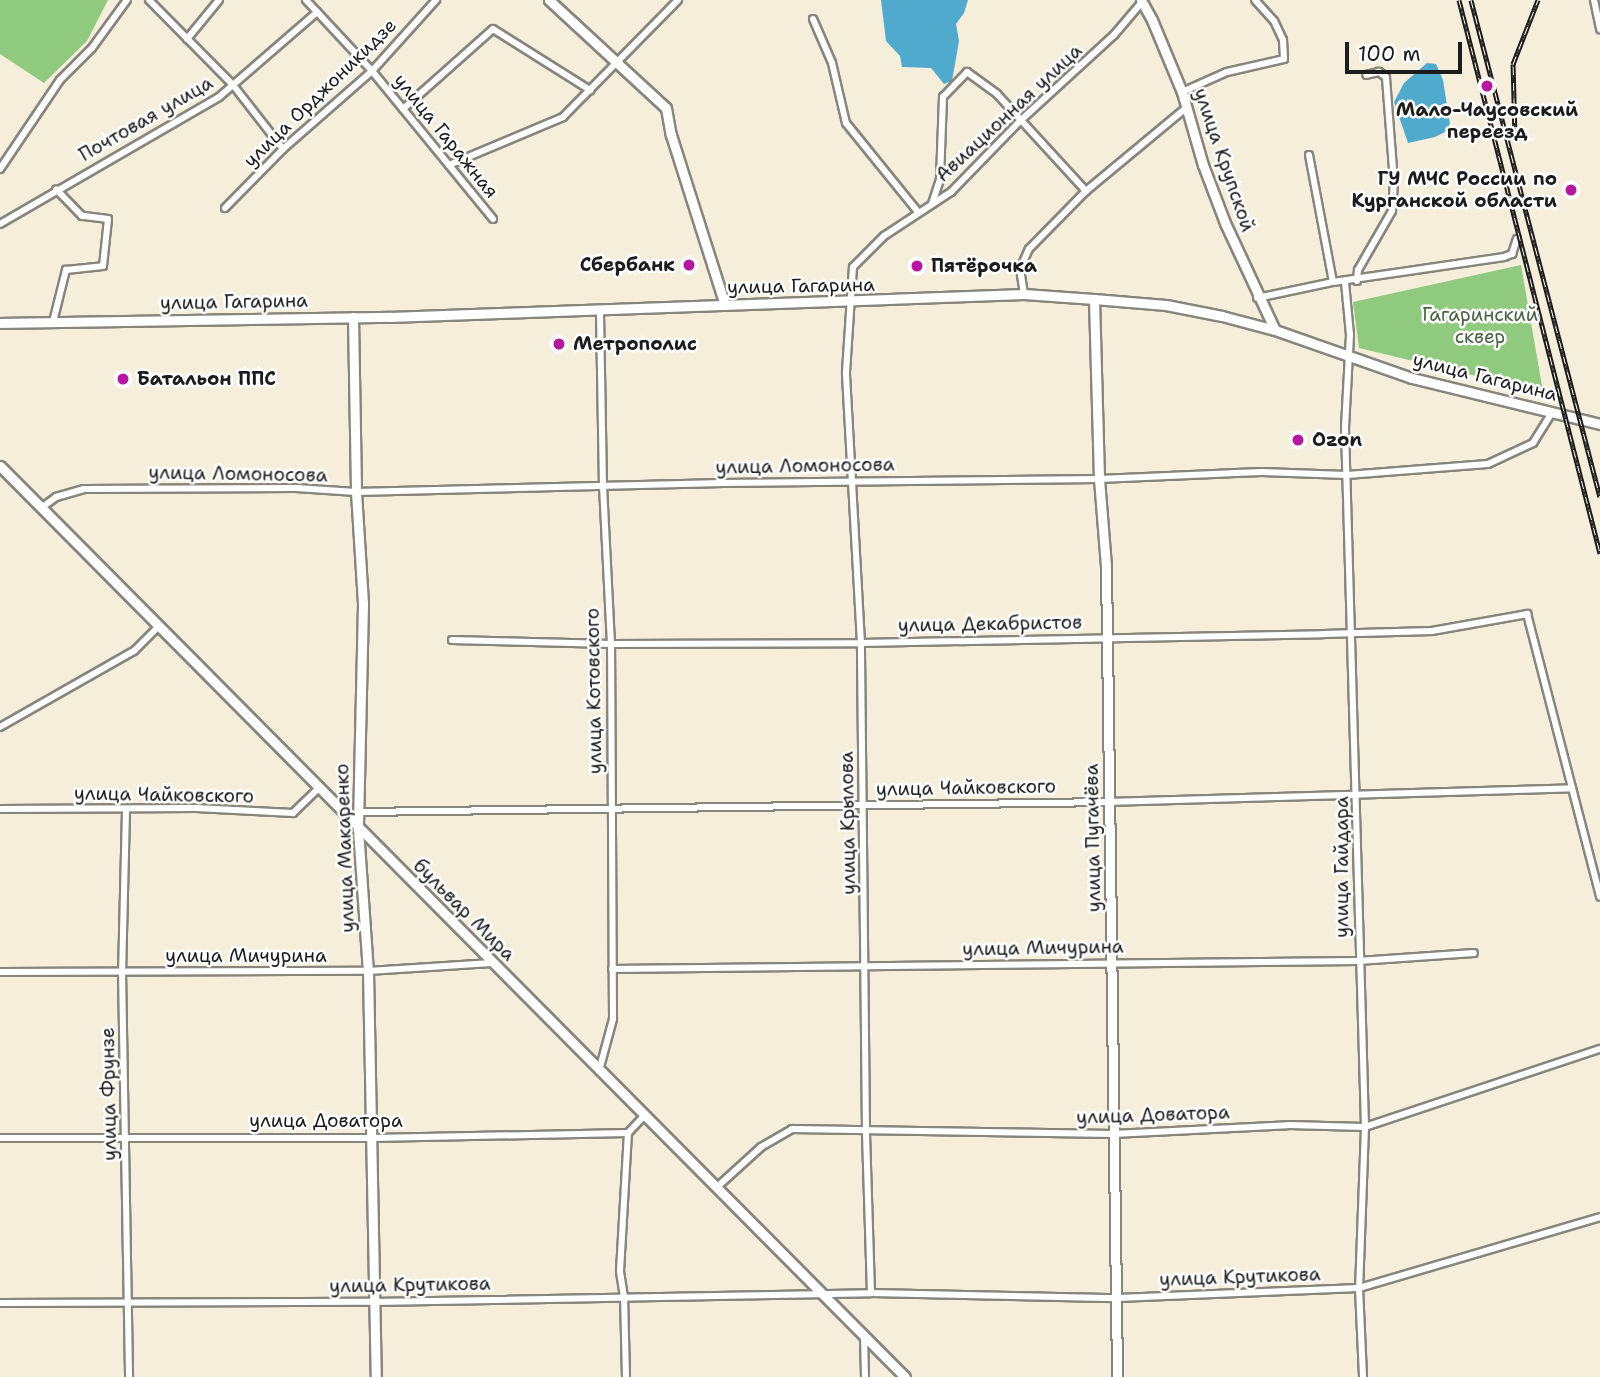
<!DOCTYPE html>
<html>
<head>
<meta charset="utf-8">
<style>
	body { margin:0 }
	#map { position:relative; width:1600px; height:1377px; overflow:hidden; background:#f5eedb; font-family:"Shantell Sans",sans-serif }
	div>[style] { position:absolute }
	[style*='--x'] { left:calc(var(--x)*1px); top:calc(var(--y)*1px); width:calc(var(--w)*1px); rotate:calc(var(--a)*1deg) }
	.green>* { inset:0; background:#90ca7e }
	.water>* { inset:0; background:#4faacd }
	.roads { filter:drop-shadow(2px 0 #88857c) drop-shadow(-2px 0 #88857c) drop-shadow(0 2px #88857c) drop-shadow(0 -2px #88857c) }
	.street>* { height:6px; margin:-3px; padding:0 3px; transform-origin:3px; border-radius:3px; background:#fff }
	.secondary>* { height:9px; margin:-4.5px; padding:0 4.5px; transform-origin:4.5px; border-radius:4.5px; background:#fff }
	.rail>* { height:5px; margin-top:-2.5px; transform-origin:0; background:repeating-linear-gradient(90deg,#fff 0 8px,#1c1c1c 0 16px); box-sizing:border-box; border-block:2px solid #1c1c1c }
	.dots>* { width:19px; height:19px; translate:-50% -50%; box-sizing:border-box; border:4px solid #fff; border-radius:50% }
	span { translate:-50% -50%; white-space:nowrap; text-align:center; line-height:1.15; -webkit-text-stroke:5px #fff; paint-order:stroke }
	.street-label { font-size:19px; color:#1c1c1c }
	.poi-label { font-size:19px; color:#1c1c1c; font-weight:700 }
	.right { translate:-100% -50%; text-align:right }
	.left { translate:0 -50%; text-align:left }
	.park-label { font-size:19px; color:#4a6243 }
	.scale { position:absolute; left:1345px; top:42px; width:117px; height:32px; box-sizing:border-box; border:4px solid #1c1c1c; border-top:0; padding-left:9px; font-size:21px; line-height:24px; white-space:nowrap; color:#1c1c1c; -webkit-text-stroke:5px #fff; paint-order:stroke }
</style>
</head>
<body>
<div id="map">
	<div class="green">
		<i style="clip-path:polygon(0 0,108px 0,87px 41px,44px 83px,0 54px)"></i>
		<i style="clip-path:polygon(1521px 265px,1543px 392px,1359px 348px,1353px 302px)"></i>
	</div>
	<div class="water">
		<i style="clip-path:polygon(968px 0,964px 13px,956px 24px,959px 41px,952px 81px,944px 84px,931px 68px,902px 67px,900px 56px,886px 41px,881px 0)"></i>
		<i style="clip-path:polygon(1427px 63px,1436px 64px,1443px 80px,1450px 124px,1445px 132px,1435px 137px,1408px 143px,1394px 102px,1404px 83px)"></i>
	</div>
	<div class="roads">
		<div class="street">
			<i style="--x:149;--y:0;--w:120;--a:45.3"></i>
			<i style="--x:233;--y:85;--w:81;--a:52"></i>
			<i style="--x:306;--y:0;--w:97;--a:47.1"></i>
			<i style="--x:372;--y:71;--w:191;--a:50.7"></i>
			<i style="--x:1594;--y:0;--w:30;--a:78"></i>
			<i style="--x:813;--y:19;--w:48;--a:66.6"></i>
			<i style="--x:832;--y:63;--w:62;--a:76.9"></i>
			<i style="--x:846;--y:123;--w:114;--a:51"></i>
			<i style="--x:187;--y:39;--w:50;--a:-50.6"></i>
			<i style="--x:1182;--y:92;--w:49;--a:-24"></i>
			<i style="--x:1227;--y:72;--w:58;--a:-12.8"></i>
			<i style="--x:1284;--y:59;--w:19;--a:-93"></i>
			<i style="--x:1283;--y:40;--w:21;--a:-115"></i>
			<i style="--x:1274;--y:21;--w:28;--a:-132"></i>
			<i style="--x:403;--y:109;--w:120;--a:-41.6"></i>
			<i style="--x:493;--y:29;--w:115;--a:32.2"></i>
			<i style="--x:1309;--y:155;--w:129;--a:79.3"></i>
			<i style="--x:449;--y:165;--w:124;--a:-22.8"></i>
			<i style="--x:563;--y:117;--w:164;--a:-45.5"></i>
			<i style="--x:0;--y:169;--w:107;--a:-56"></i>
			<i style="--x:60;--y:80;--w:45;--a:-45"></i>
			<i style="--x:92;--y:48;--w:59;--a:-53.9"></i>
			<i style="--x:932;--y:204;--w:26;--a:-72"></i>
			<i style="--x:940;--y:179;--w:82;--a:-87.9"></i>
			<i style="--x:943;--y:97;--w:35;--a:-46"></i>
			<i style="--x:967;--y:72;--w:37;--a:36"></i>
			<i style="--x:997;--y:94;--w:132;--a:47.5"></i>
			<i style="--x:225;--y:208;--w:83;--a:-45.5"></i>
			<i style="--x:283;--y:149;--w:118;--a:-41.2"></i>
			<i style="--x:372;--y:71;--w:96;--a:-48"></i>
			<i style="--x:0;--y:224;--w:253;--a:-30.1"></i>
			<i style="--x:219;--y:97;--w:130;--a:-40.9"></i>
			<i style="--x:1357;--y:281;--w:11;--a:-85"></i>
			<i style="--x:1358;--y:270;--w:68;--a:-60"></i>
			<i style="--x:1392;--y:211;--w:29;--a:-86"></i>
			<i style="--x:1394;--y:182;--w:105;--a:-94.4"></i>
			<i style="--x:1386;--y:77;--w:9;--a:-144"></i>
			<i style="--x:1379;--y:72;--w:13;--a:167"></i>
			<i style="--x:1345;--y:282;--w:53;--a:84.6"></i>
			<i style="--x:1350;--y:335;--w:93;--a:93.1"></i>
			<i style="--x:1345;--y:428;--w:699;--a:88.36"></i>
			<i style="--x:1365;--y:1127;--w:161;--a:92.1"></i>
			<i style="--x:1359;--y:1288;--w:89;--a:87.4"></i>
			<i style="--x:1024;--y:294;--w:25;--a:-99"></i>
			<i style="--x:1020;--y:269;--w:22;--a:-66"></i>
			<i style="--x:1029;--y:249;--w:81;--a:-45.5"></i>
			<i style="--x:1086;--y:191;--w:131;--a:-39.7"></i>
			<i style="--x:1257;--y:298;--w:78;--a:-11.9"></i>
			<i style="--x:1333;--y:282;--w:173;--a:-8.3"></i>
			<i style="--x:1504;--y:257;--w:9;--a:-21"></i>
			<i style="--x:1512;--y:254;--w:16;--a:-72"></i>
			<i style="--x:53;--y:322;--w:54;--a:-76"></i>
			<i style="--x:66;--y:270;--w:37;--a:-6"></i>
			<i style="--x:103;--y:266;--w:47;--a:-83.9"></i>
			<i style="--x:108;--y:219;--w:26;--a:-173"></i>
			<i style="--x:82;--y:216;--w:37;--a:-134"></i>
			<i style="--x:41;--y:508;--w:19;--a:-36"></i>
			<i style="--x:56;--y:497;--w:29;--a:-16"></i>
			<i style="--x:84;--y:489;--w:212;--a:-0.3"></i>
			<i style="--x:296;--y:488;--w:60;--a:3.8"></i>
			<i style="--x:356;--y:492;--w:367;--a:-1.4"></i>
			<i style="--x:723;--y:483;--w:376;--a:-0.6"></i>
			<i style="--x:1099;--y:479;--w:163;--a:-2.5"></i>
			<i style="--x:1262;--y:472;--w:85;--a:2"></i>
			<i style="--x:1347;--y:475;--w:141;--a:-4.5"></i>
			<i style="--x:1488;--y:464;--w:50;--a:-25"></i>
			<i style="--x:1533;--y:443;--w:36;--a:-58"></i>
			<i style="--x:452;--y:640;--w:159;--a:1.4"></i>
			<i style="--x:611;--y:644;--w:250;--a:-0.2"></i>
			<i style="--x:861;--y:643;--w:462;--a:-1.1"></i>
			<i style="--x:1323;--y:634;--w:109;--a:-1.6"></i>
			<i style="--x:1432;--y:631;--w:97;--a:-10.1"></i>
			<i style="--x:1527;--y:614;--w:292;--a:75.5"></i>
			<i style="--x:0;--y:727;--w:154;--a:-29.6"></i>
			<i style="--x:134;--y:651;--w:35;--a:-45"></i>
			<i style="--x:0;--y:809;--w:196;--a:-0.3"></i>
			<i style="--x:196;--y:808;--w:97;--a:3"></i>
			<i style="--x:293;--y:813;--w:35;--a:-44"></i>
			<i style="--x:126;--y:811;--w:161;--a:91.4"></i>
			<i style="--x:122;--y:972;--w:405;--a:89"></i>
			<i style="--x:359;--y:812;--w:751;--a:-0.76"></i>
			<i style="--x:1110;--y:802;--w:462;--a:-1.7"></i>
			<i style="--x:612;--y:969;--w:746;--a:-0.61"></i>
			<i style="--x:1358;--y:961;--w:116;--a:-3.9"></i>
			<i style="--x:0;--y:972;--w:368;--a:-0.2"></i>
			<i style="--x:368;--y:971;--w:124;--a:-3.7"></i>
			<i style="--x:599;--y:1071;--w:54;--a:-74.9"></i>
			<i style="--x:613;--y:1019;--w:375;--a:-90.3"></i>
			<i style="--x:611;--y:644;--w:158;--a:-92.9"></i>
			<i style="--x:603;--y:486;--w:177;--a:-91"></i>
			<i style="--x:0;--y:1138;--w:372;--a:0"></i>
			<i style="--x:372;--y:1138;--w:256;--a:-1.1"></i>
			<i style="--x:628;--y:1133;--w:23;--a:-47"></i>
			<i style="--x:716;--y:1188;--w:61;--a:-42.3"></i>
			<i style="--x:761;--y:1147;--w:36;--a:-30"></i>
			<i style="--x:792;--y:1129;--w:321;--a:0.9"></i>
			<i style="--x:1113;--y:1134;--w:175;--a:-2.9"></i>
			<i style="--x:1288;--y:1125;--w:77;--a:1.5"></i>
			<i style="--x:1365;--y:1127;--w:248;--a:-18.4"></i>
			<i style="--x:871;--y:1293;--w:247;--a:1.2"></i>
			<i style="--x:1118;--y:1298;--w:241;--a:-2.4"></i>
			<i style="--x:1359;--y:1288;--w:251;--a:-16.4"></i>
			<i style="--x:0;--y:1303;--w:373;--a:-0.2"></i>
			<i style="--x:373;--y:1302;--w:498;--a:-1"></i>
			<i style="--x:871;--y:1293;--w:163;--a:-91.8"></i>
			<i style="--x:866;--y:1130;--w:487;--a:-90.6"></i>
			<i style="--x:861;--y:643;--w:271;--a:-93.2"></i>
			<i style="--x:846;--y:372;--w:105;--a:-86.2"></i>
			<i style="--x:853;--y:267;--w:44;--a:-45"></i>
			<i style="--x:884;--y:236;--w:80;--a:-33.3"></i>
			<i style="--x:951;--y:192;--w:99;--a:-45.8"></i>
			<i style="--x:1020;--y:121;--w:127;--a:-42.5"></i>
			<i style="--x:1114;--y:35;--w:43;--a:-49.7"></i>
			<i style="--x:864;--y:1336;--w:41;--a:88.6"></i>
			<i style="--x:626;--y:1377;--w:80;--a:-91.4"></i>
			<i style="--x:624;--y:1297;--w:26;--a:-99"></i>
			<i style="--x:620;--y:1271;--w:138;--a:-86.7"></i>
		</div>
		<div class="secondary">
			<i style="--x:549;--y:0;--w:159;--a:42.7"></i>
			<i style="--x:666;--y:108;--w:27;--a:80"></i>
			<i style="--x:671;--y:135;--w:178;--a:72.4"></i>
			<i style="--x:1141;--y:0;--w:23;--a:61"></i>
			<i style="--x:1152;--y:20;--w:78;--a:67.4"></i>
			<i style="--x:1182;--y:92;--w:76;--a:74"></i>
			<i style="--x:1203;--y:165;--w:62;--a:69.2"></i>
			<i style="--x:1225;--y:223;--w:118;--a:65"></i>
			<i style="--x:1094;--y:299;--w:180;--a:88.4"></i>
			<i style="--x:1099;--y:479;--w:87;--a:85.4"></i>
			<i style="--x:1106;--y:566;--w:811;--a:89.22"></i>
			<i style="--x:353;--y:317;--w:175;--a:89"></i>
			<i style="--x:356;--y:492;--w:112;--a:86.4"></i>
			<i style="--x:363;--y:604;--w:225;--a:91.3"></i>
			<i style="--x:358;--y:829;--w:142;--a:86"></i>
			<i style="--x:368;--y:971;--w:406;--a:88.9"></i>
			<i style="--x:0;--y:323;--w:389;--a:-0.9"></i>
			<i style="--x:389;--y:317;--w:635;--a:-2.07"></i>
			<i style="--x:1024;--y:294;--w:70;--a:4.1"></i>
			<i style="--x:1094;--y:299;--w:72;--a:4.8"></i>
			<i style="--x:1166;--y:305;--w:57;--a:11.1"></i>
			<i style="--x:1222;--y:316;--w:55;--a:14.8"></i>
			<i style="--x:1275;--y:330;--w:145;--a:19.3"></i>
			<i style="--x:1412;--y:378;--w:194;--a:13.7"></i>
			<i style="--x:0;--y:466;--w:1284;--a:45.19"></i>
		</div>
	</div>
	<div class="rail">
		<i style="--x:1459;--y:0;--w:571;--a:75.7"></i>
		<i style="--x:1471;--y:0;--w:513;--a:75.45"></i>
		<i style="--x:1515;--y:138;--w:74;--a:-91.5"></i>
		<i style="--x:1513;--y:64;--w:69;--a:-68.7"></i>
	</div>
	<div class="dots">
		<i style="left:1487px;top:86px;background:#b5179e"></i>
		<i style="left:1571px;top:190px;background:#b5179e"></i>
		<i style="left:689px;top:265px;background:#b5179e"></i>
		<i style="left:917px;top:266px;background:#b5179e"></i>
		<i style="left:559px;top:344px;background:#b5179e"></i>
		<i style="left:123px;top:379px;background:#b5179e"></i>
		<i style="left:1298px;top:440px;background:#b5179e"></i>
	</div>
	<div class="street-label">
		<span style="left:320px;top:93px;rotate:-44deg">улица Орджоникидзе</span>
		<span style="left:1009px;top:113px;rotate:-43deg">Авиационная улица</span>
		<span style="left:146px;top:119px;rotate:-30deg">Почтовая улица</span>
		<span style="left:446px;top:136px;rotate:51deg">улица Гаражная</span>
		<span style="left:1224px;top:160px;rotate:71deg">улица Крупской</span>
		<span style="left:801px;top:286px;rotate:-1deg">улица Гагарина</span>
		<span style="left:234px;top:302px;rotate:-1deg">улица Гагарина</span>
		<span style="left:1485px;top:377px;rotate:14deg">улица Гагарина</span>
		<span style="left:805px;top:466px;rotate:-1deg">улица Ломоносова</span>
		<span style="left:238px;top:474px;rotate:1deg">улица Ломоносова</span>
		<span style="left:990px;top:624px;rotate:-1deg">улица Декабристов</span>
		<span style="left:594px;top:691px;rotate:-91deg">улица Котовского</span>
		<span style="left:966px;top:788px;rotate:-1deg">улица Чайковского</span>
		<span style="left:164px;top:795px;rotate:1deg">улица Чайковского</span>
		<span style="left:848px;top:823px;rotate:-91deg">улица Крылова</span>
		<span style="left:1093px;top:838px;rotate:-91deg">улица Пугачёва</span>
		<span style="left:345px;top:848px;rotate:-92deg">улица Макаренко</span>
		<span style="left:1342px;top:867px;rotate:-90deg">улица Гайдара</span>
		<span style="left:464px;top:910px;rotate:45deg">бульвар Мира</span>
		<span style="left:1043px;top:948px;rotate:-1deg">улица Мичурина</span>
		<span style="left:246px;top:956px">улица Мичурина</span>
		<span style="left:109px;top:1094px;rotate:-91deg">улица Фрунзе</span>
		<span style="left:1153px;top:1115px;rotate:-2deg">улица Доватора</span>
		<span style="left:326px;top:1121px">улица Доватора</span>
		<span style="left:1240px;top:1277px;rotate:-2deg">улица Крутикова</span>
		<span style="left:410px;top:1285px;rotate:-1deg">улица Крутикова</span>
	</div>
	<div class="poi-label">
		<span style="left:1487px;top:121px">Мало-Чаусовский<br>переезд</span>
		<span class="right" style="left:1557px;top:190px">ГУ МЧС России по<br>Курганской области</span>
		<span class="right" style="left:675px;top:265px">Сбербанк</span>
		<span class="left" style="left:931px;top:266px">Пятёрочка</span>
		<span class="left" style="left:573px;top:344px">Метрополис</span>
		<span class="left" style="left:137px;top:379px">Батальон ППС</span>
		<span class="left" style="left:1312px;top:440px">Ozon</span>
	</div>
	<div class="park-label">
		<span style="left:1480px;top:326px">Гагаринский<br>сквер</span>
	</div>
	<div class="scale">100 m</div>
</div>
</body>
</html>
